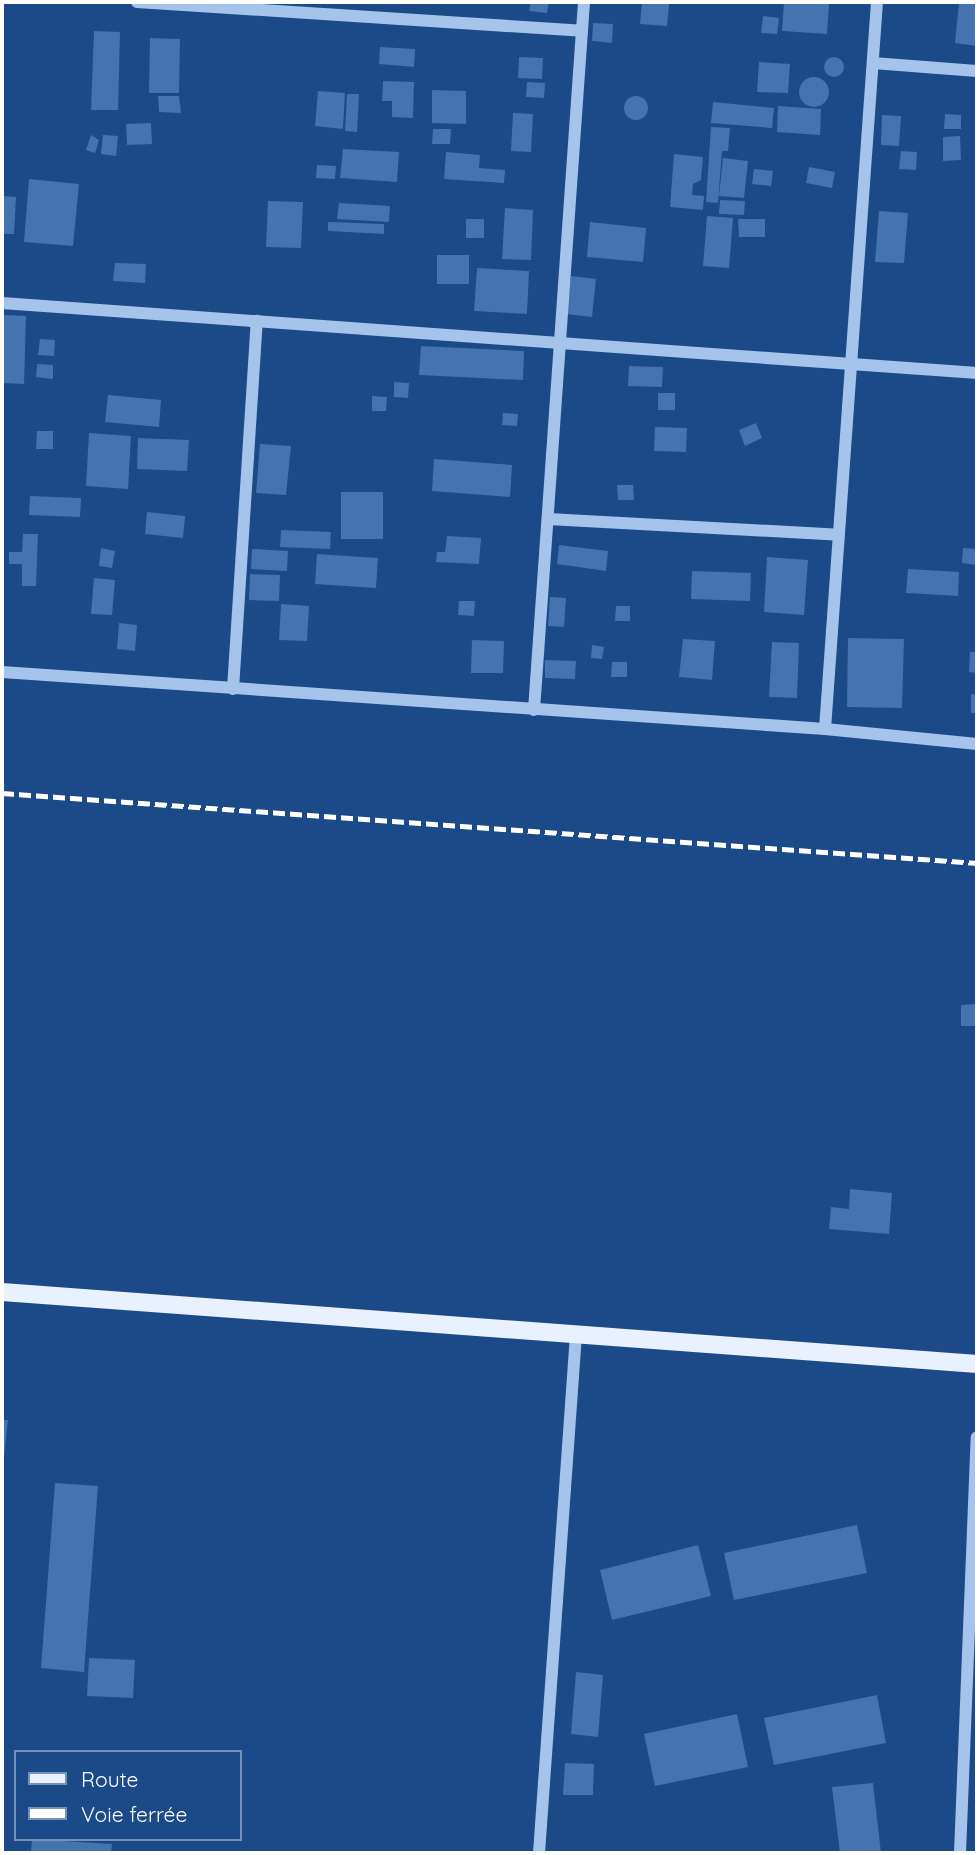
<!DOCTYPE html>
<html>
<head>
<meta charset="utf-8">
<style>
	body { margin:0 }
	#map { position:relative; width:979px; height:1855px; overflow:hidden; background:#1c4987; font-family:Quicksand,sans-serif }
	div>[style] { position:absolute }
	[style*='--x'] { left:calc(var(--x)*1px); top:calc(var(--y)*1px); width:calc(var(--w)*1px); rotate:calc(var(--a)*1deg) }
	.building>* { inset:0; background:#4473b0 }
	.round { border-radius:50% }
	.minor>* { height:12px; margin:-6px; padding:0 6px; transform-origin:6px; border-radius:6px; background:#a4c4eb }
	.major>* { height:18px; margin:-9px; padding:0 9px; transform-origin:9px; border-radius:9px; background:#e9f1ff }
	.rail>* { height:5px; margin-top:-2.5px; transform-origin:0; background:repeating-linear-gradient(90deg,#fff 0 12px,transparent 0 17px) }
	span { translate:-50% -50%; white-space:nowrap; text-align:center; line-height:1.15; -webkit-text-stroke:7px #1c4987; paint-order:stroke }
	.frame { position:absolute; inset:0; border:4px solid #fff; pointer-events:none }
	.legend { position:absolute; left:14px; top:1750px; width:228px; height:91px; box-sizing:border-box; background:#1c4987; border:2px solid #7792b7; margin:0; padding:9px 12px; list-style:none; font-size:21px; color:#fff }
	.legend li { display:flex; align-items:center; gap:14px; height:35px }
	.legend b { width:35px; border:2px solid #7792b7 }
</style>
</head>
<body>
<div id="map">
	<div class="building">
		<i style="clip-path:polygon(531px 2px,549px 2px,547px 13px,529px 11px)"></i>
		<i style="clip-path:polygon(642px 2px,669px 4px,667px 26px,640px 24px)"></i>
		<i style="clip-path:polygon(784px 2px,829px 3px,827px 34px,782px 31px)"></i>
		<i style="clip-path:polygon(959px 2px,977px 2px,977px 46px,955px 43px)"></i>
		<i style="clip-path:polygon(763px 16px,779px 18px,777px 34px,761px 33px)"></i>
		<i style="clip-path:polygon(593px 23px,613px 24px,612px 43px,592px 41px)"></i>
		<i style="clip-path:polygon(94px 31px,120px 32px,118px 110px,91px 110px)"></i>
		<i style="clip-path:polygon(150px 38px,180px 39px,179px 93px,149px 93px)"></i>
		<i style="clip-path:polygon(380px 47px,415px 49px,414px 67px,379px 64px)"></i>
		<i style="clip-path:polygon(519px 57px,543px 58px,542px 79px,518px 78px)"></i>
		<i class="round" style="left:824px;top:57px;width:20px;height:20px"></i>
		<i style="clip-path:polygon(759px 62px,790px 64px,788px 93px,757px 92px)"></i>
		<i class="round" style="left:799px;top:77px;width:30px;height:30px"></i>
		<i style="clip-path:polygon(383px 81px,414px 82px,413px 118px,392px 117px,392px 101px,382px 101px)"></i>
		<i style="clip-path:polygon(527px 82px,545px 83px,544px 98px,526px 97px)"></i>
		<i style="clip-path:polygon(432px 90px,466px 91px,466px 124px,432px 123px)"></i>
		<i style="clip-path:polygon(318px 91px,345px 93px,343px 129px,315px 126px)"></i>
		<i style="clip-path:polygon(347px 94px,359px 94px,357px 132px,345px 131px)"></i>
		<i class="round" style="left:624px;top:96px;width:24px;height:24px"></i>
		<i style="clip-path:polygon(158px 96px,179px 96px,181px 113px,159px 112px)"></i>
		<i style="clip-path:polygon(713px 102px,774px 108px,772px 128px,711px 123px)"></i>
		<i style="clip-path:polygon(778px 106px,821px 109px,820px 135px,777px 132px)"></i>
		<i style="clip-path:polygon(513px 113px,533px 114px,531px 152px,511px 151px)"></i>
		<i style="clip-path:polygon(945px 114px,961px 115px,961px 129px,944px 129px)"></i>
		<i style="clip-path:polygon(882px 115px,901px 116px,899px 146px,881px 145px)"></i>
		<i style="clip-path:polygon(151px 123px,152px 144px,127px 145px,126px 124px)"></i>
		<i style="clip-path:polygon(711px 127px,730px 128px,728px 151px,722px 151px,718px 203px,706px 202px)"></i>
		<i style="clip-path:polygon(433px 129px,451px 129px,450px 144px,432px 144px)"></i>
		<i style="clip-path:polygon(91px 135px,99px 140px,95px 153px,86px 150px)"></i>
		<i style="clip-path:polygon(103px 135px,118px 136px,116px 156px,101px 154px)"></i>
		<i style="clip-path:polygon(960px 136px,961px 160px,943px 161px,943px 137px)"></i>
		<i style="clip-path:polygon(343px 149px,399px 152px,397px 182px,340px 178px)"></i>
		<i style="clip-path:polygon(901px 151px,917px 152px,916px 170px,899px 169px)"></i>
		<i style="clip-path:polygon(446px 152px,480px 155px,479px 168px,505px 170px,504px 183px,444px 179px)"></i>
		<i style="clip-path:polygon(674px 154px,703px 157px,701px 180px,693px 184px,692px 195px,704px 196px,703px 210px,670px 207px)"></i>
		<i style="clip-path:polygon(723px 158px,748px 161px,744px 198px,719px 196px)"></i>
		<i style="clip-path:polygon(317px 165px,336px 166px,335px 179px,316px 178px)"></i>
		<i style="clip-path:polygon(809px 167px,835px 172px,832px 188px,806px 183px)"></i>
		<i style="clip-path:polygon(754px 169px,773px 171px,771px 186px,752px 184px)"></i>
		<i style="clip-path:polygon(29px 179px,79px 184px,73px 246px,24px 242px)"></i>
		<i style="clip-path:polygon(2px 196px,16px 197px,14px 234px,2px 234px)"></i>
		<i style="clip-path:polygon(720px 200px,745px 201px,744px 215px,719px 214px)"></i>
		<i style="clip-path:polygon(268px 201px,303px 202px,301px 248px,266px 247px)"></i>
		<i style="clip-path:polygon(339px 203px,390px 206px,389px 222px,337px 219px)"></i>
		<i style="clip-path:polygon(505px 208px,533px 210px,531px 260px,502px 259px)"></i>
		<i style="clip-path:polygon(879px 211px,908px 213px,904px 263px,875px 262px)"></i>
		<i style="clip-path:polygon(707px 216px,733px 218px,729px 268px,703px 266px)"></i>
		<i style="clip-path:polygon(466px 219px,484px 219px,484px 238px,466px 238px)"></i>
		<i style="clip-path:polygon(738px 219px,765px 219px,765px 237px,739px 237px)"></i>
		<i style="clip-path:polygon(328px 222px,384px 224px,384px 234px,328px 231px)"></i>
		<i style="clip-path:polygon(590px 222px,646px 228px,643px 262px,587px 257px)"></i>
		<i style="clip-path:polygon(437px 255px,469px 255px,469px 284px,437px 284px)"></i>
		<i style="clip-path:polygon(115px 263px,146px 264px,145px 283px,113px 281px)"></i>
		<i style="clip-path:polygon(477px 268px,529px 271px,527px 314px,474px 311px)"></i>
		<i style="clip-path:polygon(571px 276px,596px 279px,592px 317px,566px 314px)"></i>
		<i style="clip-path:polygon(2px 315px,26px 316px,24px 384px,2px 383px)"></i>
		<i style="clip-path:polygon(40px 339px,55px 340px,54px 356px,38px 355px)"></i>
		<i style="clip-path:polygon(421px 346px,524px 351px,523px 380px,419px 375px)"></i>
		<i style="clip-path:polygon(37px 364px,53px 365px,53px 379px,36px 377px)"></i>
		<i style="clip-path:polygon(629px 366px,663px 367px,662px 387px,628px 386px)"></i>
		<i style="clip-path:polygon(394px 382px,409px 383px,408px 398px,394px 397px)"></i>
		<i style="clip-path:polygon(658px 393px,675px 393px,675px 410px,658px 410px)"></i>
		<i style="clip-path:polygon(108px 395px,161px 400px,159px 427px,105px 422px)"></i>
		<i style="clip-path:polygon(372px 396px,387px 397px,386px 411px,372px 411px)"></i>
		<i style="clip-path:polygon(503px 413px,518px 414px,517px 426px,502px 425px)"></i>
		<i style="clip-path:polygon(756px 423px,762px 438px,745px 446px,739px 430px)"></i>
		<i style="clip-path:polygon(655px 427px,687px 428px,686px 452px,654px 451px)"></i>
		<i style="clip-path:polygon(37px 431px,53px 431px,53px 449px,36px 449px)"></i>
		<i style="clip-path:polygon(89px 433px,131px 436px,128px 489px,86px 486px)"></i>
		<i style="clip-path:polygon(138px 438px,189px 440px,187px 471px,137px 469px)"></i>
		<i style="clip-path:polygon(260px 444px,291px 446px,286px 495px,256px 493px)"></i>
		<i style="clip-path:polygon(434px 459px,512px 465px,510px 497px,432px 491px)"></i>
		<i style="clip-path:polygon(617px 485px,633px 485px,634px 500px,618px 500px)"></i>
		<i style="clip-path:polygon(341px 492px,383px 492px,383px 539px,341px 539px)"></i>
		<i style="clip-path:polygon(30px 496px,81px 498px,80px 517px,29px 515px)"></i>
		<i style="clip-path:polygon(147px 512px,185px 516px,183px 538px,145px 534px)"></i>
		<i style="clip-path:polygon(281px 530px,331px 532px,330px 549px,280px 547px)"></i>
		<i style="clip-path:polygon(23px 534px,38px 534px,36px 586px,22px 586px,22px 564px,9px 564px,9px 552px,22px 552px)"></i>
		<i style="clip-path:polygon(447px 536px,481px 538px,479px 564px,436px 562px,437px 552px,445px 552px)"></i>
		<i style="clip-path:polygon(559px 545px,608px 551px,606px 571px,557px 564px)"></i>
		<i style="clip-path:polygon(101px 548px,115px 551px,112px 568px,99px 566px)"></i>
		<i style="clip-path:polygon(963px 548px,977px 549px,977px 565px,962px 563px)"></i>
		<i style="clip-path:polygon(252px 549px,288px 551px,287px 571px,251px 569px)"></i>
		<i style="clip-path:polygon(317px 554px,378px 558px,376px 588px,315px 584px)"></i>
		<i style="clip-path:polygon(767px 557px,808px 560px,804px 615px,764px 612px)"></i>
		<i style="clip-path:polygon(908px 569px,959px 572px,958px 596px,906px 593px)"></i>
		<i style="clip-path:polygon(692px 571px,751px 573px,750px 601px,691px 599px)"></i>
		<i style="clip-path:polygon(250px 574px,280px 575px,279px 601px,249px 600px)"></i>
		<i style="clip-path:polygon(94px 578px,115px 580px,112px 615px,91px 614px)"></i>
		<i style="clip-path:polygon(550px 597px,566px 598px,564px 627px,548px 626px)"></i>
		<i style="clip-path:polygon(459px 601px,475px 601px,474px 616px,458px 615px)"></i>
		<i style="clip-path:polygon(281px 604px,309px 606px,307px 641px,279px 640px)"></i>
		<i style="clip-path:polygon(616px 606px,630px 606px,630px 621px,615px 621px)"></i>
		<i style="clip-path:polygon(119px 623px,137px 625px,135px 651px,117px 649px)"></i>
		<i style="clip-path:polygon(848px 638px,904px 639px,902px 708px,847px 707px)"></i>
		<i style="clip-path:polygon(683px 639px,715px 641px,712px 680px,679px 677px)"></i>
		<i style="clip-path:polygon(472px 640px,504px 641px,503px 673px,471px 673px)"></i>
		<i style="clip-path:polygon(772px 642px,799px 643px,797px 698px,769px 697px)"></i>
		<i style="clip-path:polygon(592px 645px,604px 647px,602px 659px,591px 658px)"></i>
		<i style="clip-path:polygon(970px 652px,977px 652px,977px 673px,969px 672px)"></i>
		<i style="clip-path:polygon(545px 660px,576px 661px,575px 679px,545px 678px)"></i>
		<i style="clip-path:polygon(612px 662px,627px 662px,627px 677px,611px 677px)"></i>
		<i style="clip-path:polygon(971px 694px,977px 695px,977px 713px,971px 713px)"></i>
		<i style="clip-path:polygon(977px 1004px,977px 1026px,961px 1026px,961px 1005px)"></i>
		<i style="clip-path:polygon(850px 1189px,892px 1193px,889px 1234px,829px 1229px,831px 1207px,849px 1209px)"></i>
		<i style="clip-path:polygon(2px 1420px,8px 1420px,4px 1457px,2px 1457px)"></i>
		<i style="clip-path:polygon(55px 1483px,98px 1486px,84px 1672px,41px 1668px)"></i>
		<i style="clip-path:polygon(857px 1525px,867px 1573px,734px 1600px,724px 1553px)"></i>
		<i style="clip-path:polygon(698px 1545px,711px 1596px,612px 1620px,600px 1570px)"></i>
		<i style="clip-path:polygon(89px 1658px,135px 1660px,133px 1698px,87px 1696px)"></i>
		<i style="clip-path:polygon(576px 1672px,603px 1675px,598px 1737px,571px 1734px)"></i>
		<i style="clip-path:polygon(877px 1695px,886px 1743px,774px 1765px,764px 1718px)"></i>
		<i style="clip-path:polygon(737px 1714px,748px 1767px,655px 1786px,644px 1734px)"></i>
		<i style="clip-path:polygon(565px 1763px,594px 1764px,593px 1795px,563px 1795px)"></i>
		<i style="clip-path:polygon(873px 1783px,881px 1853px,840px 1853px,832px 1787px)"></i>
		<i style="clip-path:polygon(32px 1839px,112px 1844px,111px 1853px,31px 1853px)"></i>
	</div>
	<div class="minor">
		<i style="--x:137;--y:2;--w:446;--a:3.7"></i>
		<i style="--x:873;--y:63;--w:104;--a:4.4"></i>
		<i style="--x:2;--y:303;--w:978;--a:4.11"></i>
		<i style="--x:548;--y:519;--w:291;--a:3.1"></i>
		<i style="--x:2;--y:672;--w:825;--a:3.96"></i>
		<i style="--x:825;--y:729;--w:153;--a:5.6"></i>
		<i style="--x:233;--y:689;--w:369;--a:-86.3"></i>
		<i style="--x:534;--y:710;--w:710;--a:-85.96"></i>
		<i style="--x:825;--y:729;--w:729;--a:-85.91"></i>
		<i style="--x:539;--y:1853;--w:520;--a:-85.92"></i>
		<i style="--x:960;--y:1853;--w:416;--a:-87.7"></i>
	</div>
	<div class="major">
		<i style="--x:2;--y:1292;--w:978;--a:4.22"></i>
	</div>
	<div class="rail">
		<i style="--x:2;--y:793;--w:978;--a:4.11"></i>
	</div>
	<div class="frame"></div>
	<ul class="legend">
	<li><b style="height:9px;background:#e9f1ff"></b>Route</li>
	<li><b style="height:9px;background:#fff"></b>Voie ferrée</li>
	</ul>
</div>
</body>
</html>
